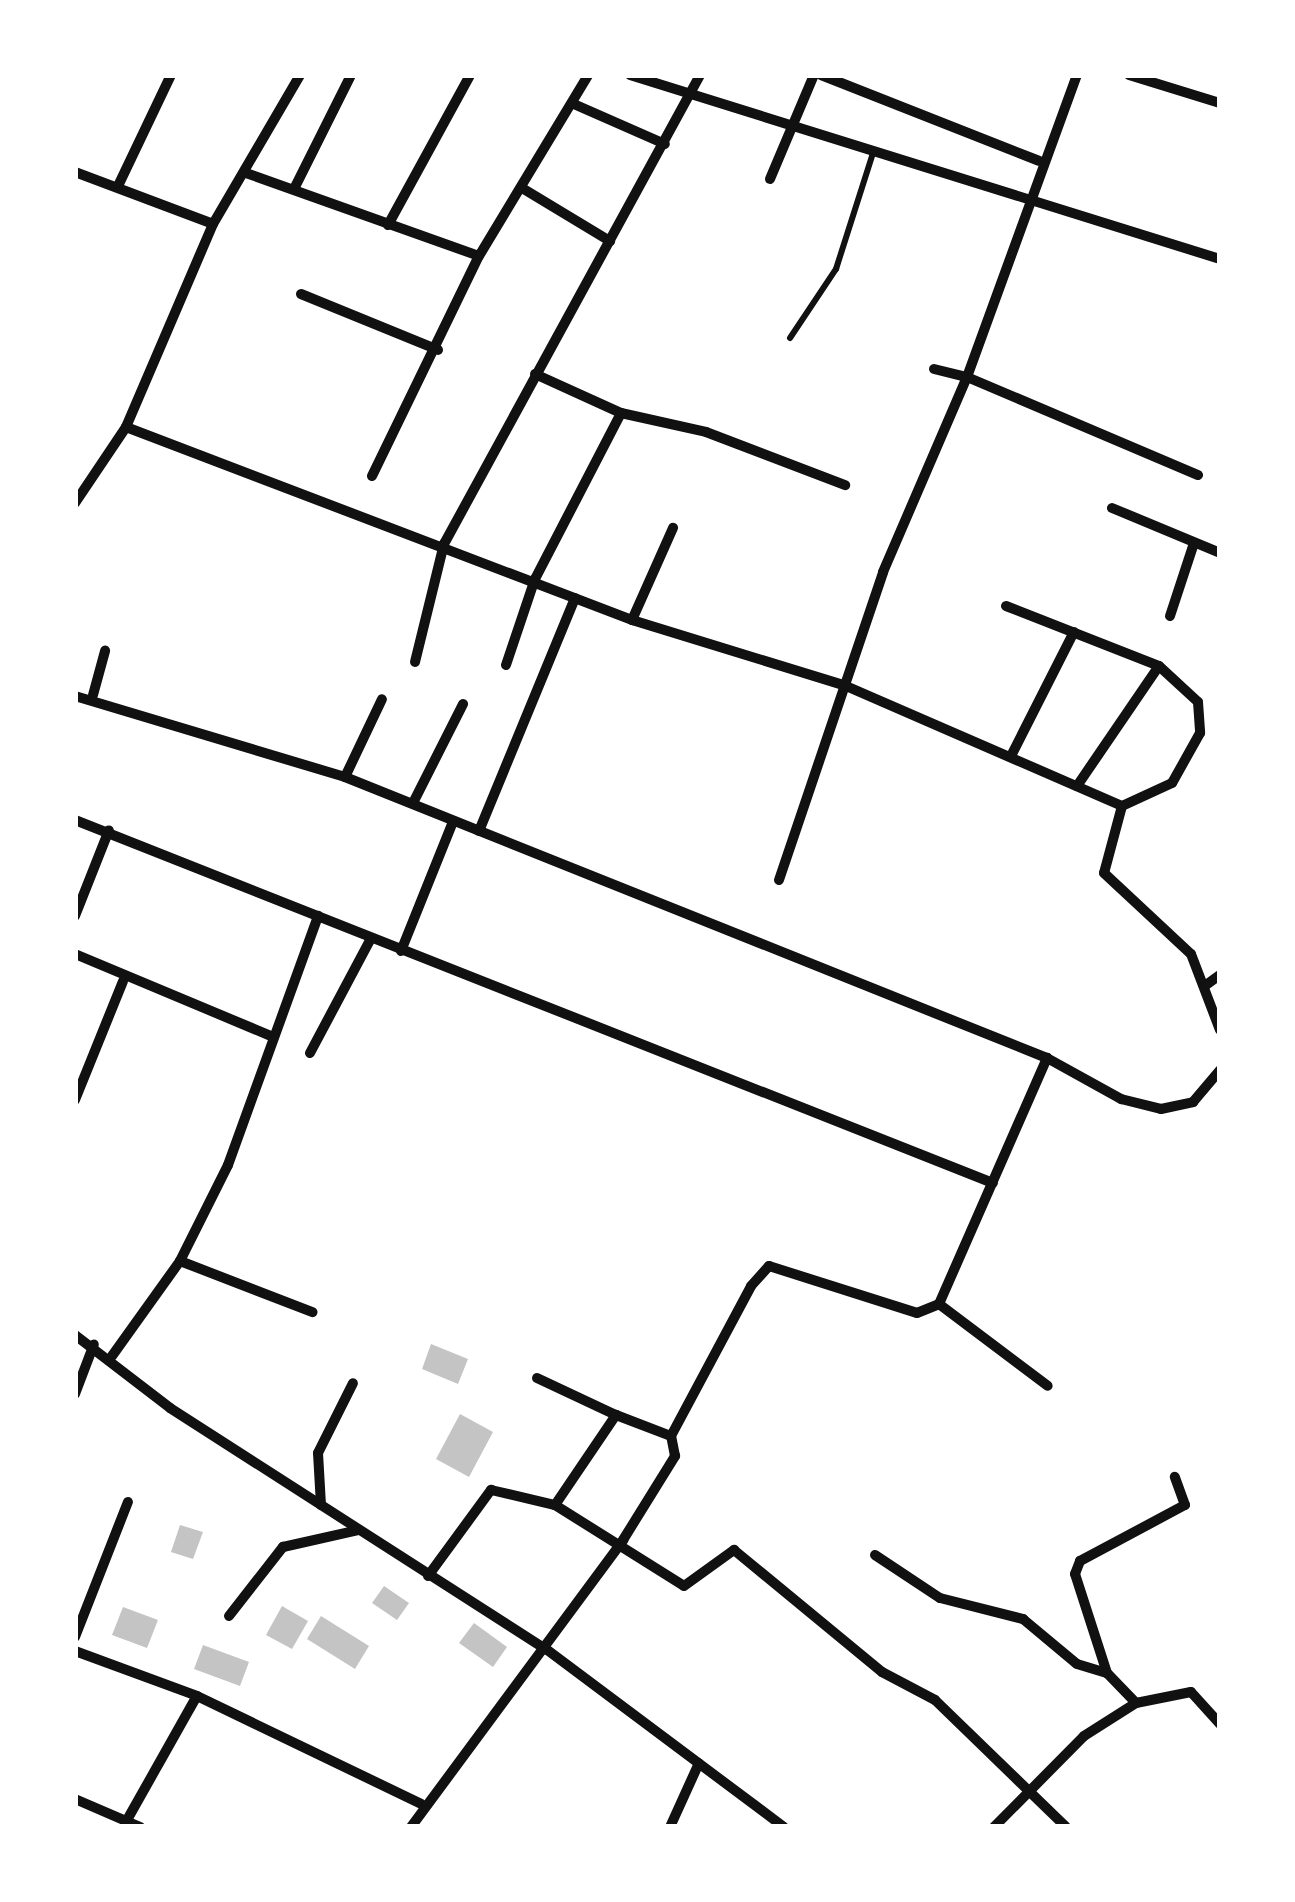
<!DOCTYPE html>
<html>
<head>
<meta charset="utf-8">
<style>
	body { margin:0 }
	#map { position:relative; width:1295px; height:1902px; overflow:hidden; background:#fff; font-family:Montserrat,sans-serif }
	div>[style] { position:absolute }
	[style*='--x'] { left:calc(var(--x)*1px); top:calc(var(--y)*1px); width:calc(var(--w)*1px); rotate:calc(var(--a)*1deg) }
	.building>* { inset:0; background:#c4c4c4 }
	.service>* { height:6px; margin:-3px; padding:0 3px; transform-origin:3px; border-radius:3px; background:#111 }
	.minor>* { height:10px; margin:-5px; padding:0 5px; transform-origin:5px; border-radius:5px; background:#111 }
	span { translate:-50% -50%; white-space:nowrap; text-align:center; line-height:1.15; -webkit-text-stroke:9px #fff; paint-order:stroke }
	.frame { position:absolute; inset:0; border:78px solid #fff; pointer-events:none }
</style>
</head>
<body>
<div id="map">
	<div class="building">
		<i style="clip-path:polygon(431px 1344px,468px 1359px,458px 1384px,422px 1369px)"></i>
		<i style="clip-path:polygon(460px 1414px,493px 1432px,469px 1477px,436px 1459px)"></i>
		<i style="clip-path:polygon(180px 1525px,203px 1532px,193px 1559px,171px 1552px)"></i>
		<i style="clip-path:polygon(384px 1586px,409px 1603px,397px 1620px,372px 1603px)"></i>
		<i style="clip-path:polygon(282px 1606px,308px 1621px,292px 1649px,266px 1635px)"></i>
		<i style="clip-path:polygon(123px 1607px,158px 1620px,147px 1648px,112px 1635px)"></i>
		<i style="clip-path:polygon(321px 1616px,369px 1646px,355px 1669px,307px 1639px)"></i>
		<i style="clip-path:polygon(474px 1623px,507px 1647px,493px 1667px,459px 1643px)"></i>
		<i style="clip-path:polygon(203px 1645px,249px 1662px,240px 1686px,194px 1669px)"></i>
	</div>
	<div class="service">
		<i style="--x:790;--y:338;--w:83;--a:-56.3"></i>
		<i style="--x:836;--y:269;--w:125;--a:-72.3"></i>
	</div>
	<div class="minor">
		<i style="--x:630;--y:75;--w:618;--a:17.32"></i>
		<i style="--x:821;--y:75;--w:234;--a:21.5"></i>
		<i style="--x:1129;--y:75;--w:95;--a:17.1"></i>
		<i style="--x:576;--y:105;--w:97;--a:23.7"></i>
		<i style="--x:75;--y:172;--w:147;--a:20.6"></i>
		<i style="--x:213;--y:224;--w:173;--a:-59.7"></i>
		<i style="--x:246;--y:173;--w:247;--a:19.6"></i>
		<i style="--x:770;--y:179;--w:113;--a:-67.1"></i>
		<i style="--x:118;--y:186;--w:123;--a:-64.5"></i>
		<i style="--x:295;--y:187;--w:125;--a:-63.4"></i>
		<i style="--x:522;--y:188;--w:103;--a:31.1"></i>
		<i style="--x:388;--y:225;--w:171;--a:-61.3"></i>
		<i style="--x:301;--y:294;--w:148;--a:22.2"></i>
		<i style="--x:934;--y:369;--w:34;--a:14"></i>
		<i style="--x:967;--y:377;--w:321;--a:-70"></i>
		<i style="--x:535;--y:374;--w:94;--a:24.4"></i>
		<i style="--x:621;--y:413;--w:87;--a:12.6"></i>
		<i style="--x:706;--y:432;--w:149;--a:20.9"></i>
		<i style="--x:126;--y:427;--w:542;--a:20.88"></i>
		<i style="--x:632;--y:620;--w:224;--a:17.1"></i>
		<i style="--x:846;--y:686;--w:301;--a:23.5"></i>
		<i style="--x:372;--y:476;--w:245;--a:-64.1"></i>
		<i style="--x:479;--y:256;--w:211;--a:-58.9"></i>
		<i style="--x:75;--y:503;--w:92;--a:-56.1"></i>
		<i style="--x:126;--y:427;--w:221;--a:-66.8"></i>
		<i style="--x:1112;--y:508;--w:117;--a:22.6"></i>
		<i style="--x:1006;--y:606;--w:164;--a:21.4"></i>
		<i style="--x:1159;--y:666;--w:53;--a:42.7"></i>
		<i style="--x:1198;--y:702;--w:31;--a:86"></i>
		<i style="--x:1200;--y:733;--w:57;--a:119.2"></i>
		<i style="--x:1172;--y:783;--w:55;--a:155.3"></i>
		<i style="--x:1170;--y:616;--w:77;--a:-71.8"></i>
		<i style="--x:632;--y:620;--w:101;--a:-66"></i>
		<i style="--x:415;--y:662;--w:122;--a:-76.2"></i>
		<i style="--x:444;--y:544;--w:534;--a:-61.37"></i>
		<i style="--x:506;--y:665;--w:91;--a:-71.4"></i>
		<i style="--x:535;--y:579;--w:187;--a:-62.6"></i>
		<i style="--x:93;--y:695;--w:46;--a:-74.7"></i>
		<i style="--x:75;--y:696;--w:282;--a:16.7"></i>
		<i style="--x:345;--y:777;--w:756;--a:21.82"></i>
		<i style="--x:1011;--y:756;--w:139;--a:-63.1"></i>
		<i style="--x:345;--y:777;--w:86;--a:-64.6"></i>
		<i style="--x:1077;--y:786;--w:145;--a:-55.7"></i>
		<i style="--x:413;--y:803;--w:111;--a:-63.2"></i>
		<i style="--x:1122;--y:806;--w:69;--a:105"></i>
		<i style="--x:1104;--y:873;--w:119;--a:43"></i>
		<i style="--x:1191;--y:954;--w:81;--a:69.1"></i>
		<i style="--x:75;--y:820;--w:987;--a:21.58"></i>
		<i style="--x:479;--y:831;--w:252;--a:-67.6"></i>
		<i style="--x:779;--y:880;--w:325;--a:-71.3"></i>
		<i style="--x:883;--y:572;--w:212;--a:-66.7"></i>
		<i style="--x:967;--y:377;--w:251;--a:23"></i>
		<i style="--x:75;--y:916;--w:92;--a:-68.4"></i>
		<i style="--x:401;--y:951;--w:137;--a:-68.1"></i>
		<i style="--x:75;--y:954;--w:212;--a:22.7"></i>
		<i style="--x:1206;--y:985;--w:17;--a:-36"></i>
		<i style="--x:310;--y:1053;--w:128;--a:-62"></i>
		<i style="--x:75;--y:1100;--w:128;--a:-68"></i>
		<i style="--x:180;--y:1261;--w:142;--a:21.1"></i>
		<i style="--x:939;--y:1304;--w:136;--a:37"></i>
		<i style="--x:75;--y:1335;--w:120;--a:37.5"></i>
		<i style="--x:170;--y:1408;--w:447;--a:32.7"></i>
		<i style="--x:546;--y:1649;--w:297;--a:36.8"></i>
		<i style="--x:112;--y:1356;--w:117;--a:-54.4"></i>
		<i style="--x:180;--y:1261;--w:107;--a:-63.4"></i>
		<i style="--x:228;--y:1165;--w:265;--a:-70.1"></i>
		<i style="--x:537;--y:1378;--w:87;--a:25.1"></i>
		<i style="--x:75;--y:1394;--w:53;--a:-69.2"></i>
		<i style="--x:321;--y:1505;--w:52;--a:-93.3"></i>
		<i style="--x:318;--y:1453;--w:78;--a:-63.4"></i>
		<i style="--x:555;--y:1505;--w:152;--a:32.1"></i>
		<i style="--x:684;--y:1586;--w:62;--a:-35.8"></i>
		<i style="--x:734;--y:1550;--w:192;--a:39.5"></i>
		<i style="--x:882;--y:1672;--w:60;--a:27.8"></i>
		<i style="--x:935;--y:1700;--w:182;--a:44.1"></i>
		<i style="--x:875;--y:1555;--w:78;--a:33.5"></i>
		<i style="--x:940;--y:1598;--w:86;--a:14.2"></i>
		<i style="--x:1023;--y:1619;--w:70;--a:39.8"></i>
		<i style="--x:1077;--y:1664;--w:31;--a:17"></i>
		<i style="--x:428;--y:1576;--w:107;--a:-53.8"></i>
		<i style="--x:491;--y:1490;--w:66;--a:13.2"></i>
		<i style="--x:555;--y:1505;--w:109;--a:-55.9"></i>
		<i style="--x:616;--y:1415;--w:59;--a:20.9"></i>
		<i style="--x:229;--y:1616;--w:88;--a:-52"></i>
		<i style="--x:283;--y:1547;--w:78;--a:-12.6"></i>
		<i style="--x:75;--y:1637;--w:145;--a:-68.6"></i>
		<i style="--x:75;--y:1651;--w:130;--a:20.2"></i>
		<i style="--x:197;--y:1696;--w:249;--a:25.7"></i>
		<i style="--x:1136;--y:1703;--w:42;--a:-134"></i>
		<i style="--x:1107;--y:1673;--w:104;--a:-107.9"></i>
		<i style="--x:1075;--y:1574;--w:14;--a:-69"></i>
		<i style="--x:1080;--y:1561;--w:119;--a:-28.1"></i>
		<i style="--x:1185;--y:1505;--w:30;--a:-110"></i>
		<i style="--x:75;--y:1799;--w:71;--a:23.3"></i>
		<i style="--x:127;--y:1820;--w:142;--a:-60.6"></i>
		<i style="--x:411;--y:1827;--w:357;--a:-53.5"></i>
		<i style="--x:623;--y:1540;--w:99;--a:-58.2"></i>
		<i style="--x:675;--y:1456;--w:20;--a:-101"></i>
		<i style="--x:671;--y:1436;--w:170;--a:-61.9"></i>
		<i style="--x:751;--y:1286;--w:27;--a:-48"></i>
		<i style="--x:769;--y:1266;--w:155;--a:17.6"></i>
		<i style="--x:917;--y:1313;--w:24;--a:-22"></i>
		<i style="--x:939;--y:1304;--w:269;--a:-66.3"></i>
		<i style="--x:1047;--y:1058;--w:85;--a:29"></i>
		<i style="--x:1121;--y:1099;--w:41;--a:14"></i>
		<i style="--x:1161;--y:1109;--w:33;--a:-12"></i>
		<i style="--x:1193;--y:1102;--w:42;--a:-49.8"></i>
		<i style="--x:670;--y:1827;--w:70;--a:-65.6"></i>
		<i style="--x:994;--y:1827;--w:128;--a:-45.3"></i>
		<i style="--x:1084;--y:1736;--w:62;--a:-32.4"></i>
		<i style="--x:1136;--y:1703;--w:56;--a:-11.3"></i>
		<i style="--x:1191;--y:1692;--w:43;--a:47.8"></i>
	</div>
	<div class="frame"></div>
</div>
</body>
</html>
